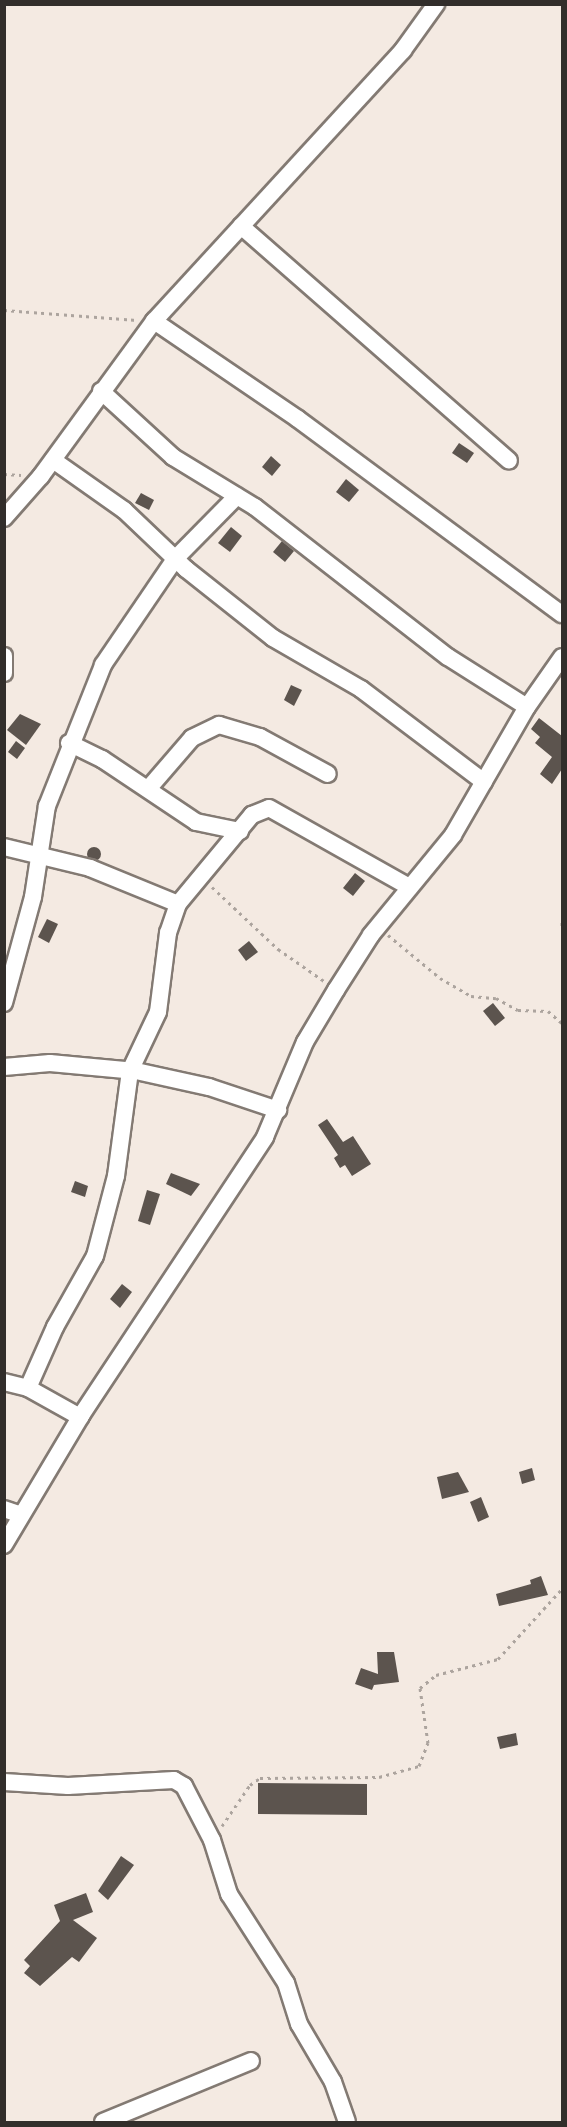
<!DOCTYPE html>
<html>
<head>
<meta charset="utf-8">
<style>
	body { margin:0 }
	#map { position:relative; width:567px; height:2127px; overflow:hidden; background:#f4eae2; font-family:Lato,sans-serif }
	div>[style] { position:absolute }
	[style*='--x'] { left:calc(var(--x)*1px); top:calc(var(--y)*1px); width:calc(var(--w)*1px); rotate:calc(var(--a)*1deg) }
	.building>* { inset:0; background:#5c544e }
	.round { border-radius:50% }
	.path>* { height:3px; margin-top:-1.5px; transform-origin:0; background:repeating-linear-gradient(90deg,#aca49e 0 3px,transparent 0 7.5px) }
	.roads { filter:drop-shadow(2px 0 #837a73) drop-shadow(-2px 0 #837a73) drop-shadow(0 2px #837a73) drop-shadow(0 -2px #837a73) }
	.minor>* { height:16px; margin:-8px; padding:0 8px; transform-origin:8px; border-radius:8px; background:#fff }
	span { translate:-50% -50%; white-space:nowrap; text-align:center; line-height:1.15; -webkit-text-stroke:6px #fef8f4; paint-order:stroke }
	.frame { position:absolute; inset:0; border:6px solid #322e2b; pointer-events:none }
</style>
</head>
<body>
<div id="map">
	<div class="building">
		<i style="clip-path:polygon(459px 443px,474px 453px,467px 463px,452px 453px)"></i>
		<i style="clip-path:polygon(271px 456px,281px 465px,272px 476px,262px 467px)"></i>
		<i style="clip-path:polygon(346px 479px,359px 490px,349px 502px,336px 492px)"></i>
		<i style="clip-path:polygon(141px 493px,154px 500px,149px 510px,135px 503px)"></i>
		<i style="clip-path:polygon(231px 527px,242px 536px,230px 552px,218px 543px)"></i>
		<i style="clip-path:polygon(282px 541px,294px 551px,285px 562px,273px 552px)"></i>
		<i style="clip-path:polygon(291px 685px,302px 690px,294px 706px,284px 700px)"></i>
		<i style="clip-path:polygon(20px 714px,41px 724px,26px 745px,7px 730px)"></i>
		<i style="clip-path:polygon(539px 718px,562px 736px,562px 769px,552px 784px,540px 774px,552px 757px,535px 743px,540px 737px,531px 729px)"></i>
		<i style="clip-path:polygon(16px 741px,25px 748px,17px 759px,8px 752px)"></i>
		<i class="round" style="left:87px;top:847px;width:14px;height:14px"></i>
		<i style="clip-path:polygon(355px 873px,365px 881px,353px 896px,343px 888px)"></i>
		<i style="clip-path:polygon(47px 919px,58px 924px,49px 943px,38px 937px)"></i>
		<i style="clip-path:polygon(249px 941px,258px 952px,246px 961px,238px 950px)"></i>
		<i style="clip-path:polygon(493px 1003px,505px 1018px,495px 1026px,483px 1011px)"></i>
		<i style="clip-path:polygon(327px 1119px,343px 1142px,353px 1136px,371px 1164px,352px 1176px,345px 1165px,340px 1168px,334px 1158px,338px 1155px,318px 1125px)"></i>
		<i style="clip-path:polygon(171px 1173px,200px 1184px,191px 1196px,166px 1184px)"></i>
		<i style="clip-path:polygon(75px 1181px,88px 1186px,85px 1197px,71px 1192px)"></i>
		<i style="clip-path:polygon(147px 1190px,160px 1194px,150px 1225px,138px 1221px)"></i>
		<i style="clip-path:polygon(122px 1284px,132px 1292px,120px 1308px,110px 1299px)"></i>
		<i style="clip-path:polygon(532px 1468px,535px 1480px,522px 1484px,519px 1472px)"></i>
		<i style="clip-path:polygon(458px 1472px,469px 1492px,442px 1499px,437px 1477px)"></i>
		<i style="clip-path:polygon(481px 1497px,489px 1517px,478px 1522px,470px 1502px)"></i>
		<i style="clip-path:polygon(541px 1576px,548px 1595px,499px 1606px,496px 1594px,531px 1584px,530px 1580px)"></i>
		<i style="clip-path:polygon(377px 1652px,394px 1652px,399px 1682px,374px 1685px,372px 1690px,355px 1684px,361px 1668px,378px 1674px)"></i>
		<i style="clip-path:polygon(516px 1733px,518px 1745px,500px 1749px,497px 1737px)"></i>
		<i style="clip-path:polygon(258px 1783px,367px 1784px,367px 1815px,258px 1814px)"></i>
		<i style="clip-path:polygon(121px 1856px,134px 1865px,108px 1900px,98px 1891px)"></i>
		<i style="clip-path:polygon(86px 1893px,93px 1912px,73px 1920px,97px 1938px,79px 1962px,72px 1957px,40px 1986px,24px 1973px,30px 1966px,24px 1960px,60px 1921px,54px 1905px)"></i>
	</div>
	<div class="path">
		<i style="--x:4;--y:310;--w:133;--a:4.3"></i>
		<i style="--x:4;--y:474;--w:17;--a:3"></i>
		<i style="--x:212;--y:887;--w:91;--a:43.2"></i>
		<i style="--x:278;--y:949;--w:56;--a:34.8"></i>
		<i style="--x:562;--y:922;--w:4;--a:90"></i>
		<i style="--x:388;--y:935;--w:67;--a:39.6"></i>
		<i style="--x:440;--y:978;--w:36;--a:30"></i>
		<i style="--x:471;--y:996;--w:25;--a:5"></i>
		<i style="--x:496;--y:998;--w:25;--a:29"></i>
		<i style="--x:518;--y:1010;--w:30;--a:2"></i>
		<i style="--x:548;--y:1011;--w:18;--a:41"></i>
		<i style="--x:222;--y:1826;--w:50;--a:-55.7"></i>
		<i style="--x:250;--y:1785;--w:12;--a:-35"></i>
		<i style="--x:260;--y:1778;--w:119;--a:-0.5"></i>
		<i style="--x:379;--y:1777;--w:41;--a:-15.4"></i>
		<i style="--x:419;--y:1766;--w:25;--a:-69"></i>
		<i style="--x:428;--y:1743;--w:56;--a:-98.3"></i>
		<i style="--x:420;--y:1688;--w:21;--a:-39"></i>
		<i style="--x:436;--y:1675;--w:64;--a:-14.5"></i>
		<i style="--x:498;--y:1659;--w:95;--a:-47.6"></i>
	</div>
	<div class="roads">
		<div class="minor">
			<i style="--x:241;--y:226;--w:356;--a:41.2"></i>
			<i style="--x:154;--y:321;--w:174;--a:34.2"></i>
			<i style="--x:298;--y:419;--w:328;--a:36.5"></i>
			<i style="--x:101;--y:391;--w:98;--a:42.5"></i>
			<i style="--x:173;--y:457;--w:96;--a:31.4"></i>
			<i style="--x:255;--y:507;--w:244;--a:37.9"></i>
			<i style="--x:448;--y:657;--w:93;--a:32.3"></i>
			<i style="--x:53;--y:460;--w:87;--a:35.2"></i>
			<i style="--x:124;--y:510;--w:86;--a:43.6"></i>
			<i style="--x:186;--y:569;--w:111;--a:38.4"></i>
			<i style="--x:273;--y:638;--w:102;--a:30.1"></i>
			<i style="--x:361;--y:689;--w:154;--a:37.1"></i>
			<i style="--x:4;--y:518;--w:56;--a:-48.6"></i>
			<i style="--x:41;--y:476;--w:192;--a:-53.9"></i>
			<i style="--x:154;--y:321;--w:368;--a:-47.4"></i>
			<i style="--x:403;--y:50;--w:57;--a:-54.3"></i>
			<i style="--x:4;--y:656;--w:17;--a:90"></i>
			<i style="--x:69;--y:743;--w:37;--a:26"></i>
			<i style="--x:102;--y:759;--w:113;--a:33.8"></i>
			<i style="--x:196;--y:822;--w:45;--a:11.6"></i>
			<i style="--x:148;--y:789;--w:67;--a:-49.2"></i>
			<i style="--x:192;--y:738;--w:30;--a:-26"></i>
			<i style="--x:219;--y:725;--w:43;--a:16.3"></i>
			<i style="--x:260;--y:737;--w:77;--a:28.6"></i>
			<i style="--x:4;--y:847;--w:89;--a:13.7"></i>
			<i style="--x:90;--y:868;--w:95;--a:22.2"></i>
			<i style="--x:4;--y:1003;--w:110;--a:-74.7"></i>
			<i style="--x:33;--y:897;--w:92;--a:-81.3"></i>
			<i style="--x:47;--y:806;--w:152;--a:-68.3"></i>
			<i style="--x:103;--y:665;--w:128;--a:-55.8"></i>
			<i style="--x:175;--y:559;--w:88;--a:-45.5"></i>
			<i style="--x:4;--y:1067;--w:46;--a:-5"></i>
			<i style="--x:50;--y:1063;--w:86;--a:5.3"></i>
			<i style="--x:136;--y:1071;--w:75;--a:12.4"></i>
			<i style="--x:209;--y:1087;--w:73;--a:18.4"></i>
			<i style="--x:4;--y:1382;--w:25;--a:14"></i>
			<i style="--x:28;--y:1388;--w:60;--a:29.1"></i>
			<i style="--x:28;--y:1388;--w:67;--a:-66.1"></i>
			<i style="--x:55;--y:1327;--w:81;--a:-60.6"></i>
			<i style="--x:95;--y:1256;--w:83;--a:-75.3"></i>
			<i style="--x:116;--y:1176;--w:106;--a:-82.4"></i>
			<i style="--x:130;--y:1071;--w:65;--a:-64.6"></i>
			<i style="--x:158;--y:1012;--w:80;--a:-82.8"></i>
			<i style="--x:168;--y:933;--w:31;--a:-71"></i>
			<i style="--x:178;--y:904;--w:116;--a:-50.3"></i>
			<i style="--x:252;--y:815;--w:18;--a:-22"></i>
			<i style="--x:269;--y:808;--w:161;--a:29.4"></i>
			<i style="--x:4;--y:1509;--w:18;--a:19"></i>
			<i style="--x:4;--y:1545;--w:152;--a:-59.2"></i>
			<i style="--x:82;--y:1414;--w:332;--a:-56.5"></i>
			<i style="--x:265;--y:1137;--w:103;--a:-67.2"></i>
			<i style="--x:305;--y:1042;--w:61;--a:-59.2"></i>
			<i style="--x:336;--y:990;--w:65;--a:-57.5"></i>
			<i style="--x:371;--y:935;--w:129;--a:-50.6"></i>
			<i style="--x:453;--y:835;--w:148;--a:-60"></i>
			<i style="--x:527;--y:707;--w:61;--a:-55"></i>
			<i style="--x:4;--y:1782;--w:64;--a:3.6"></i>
			<i style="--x:68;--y:1786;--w:106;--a:-3.2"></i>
			<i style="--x:174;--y:1780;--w:12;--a:31"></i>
			<i style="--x:184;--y:1786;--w:61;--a:62.6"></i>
			<i style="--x:212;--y:1840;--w:57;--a:72.5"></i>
			<i style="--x:229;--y:1894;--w:106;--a:57.4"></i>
			<i style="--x:286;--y:1983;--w:43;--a:72.4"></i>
			<i style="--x:299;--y:2024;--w:67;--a:59.6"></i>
			<i style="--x:333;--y:2082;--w:42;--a:70.7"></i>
			<i style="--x:103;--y:2122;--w:160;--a:-22.4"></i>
		</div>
	</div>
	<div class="frame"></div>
</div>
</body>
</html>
